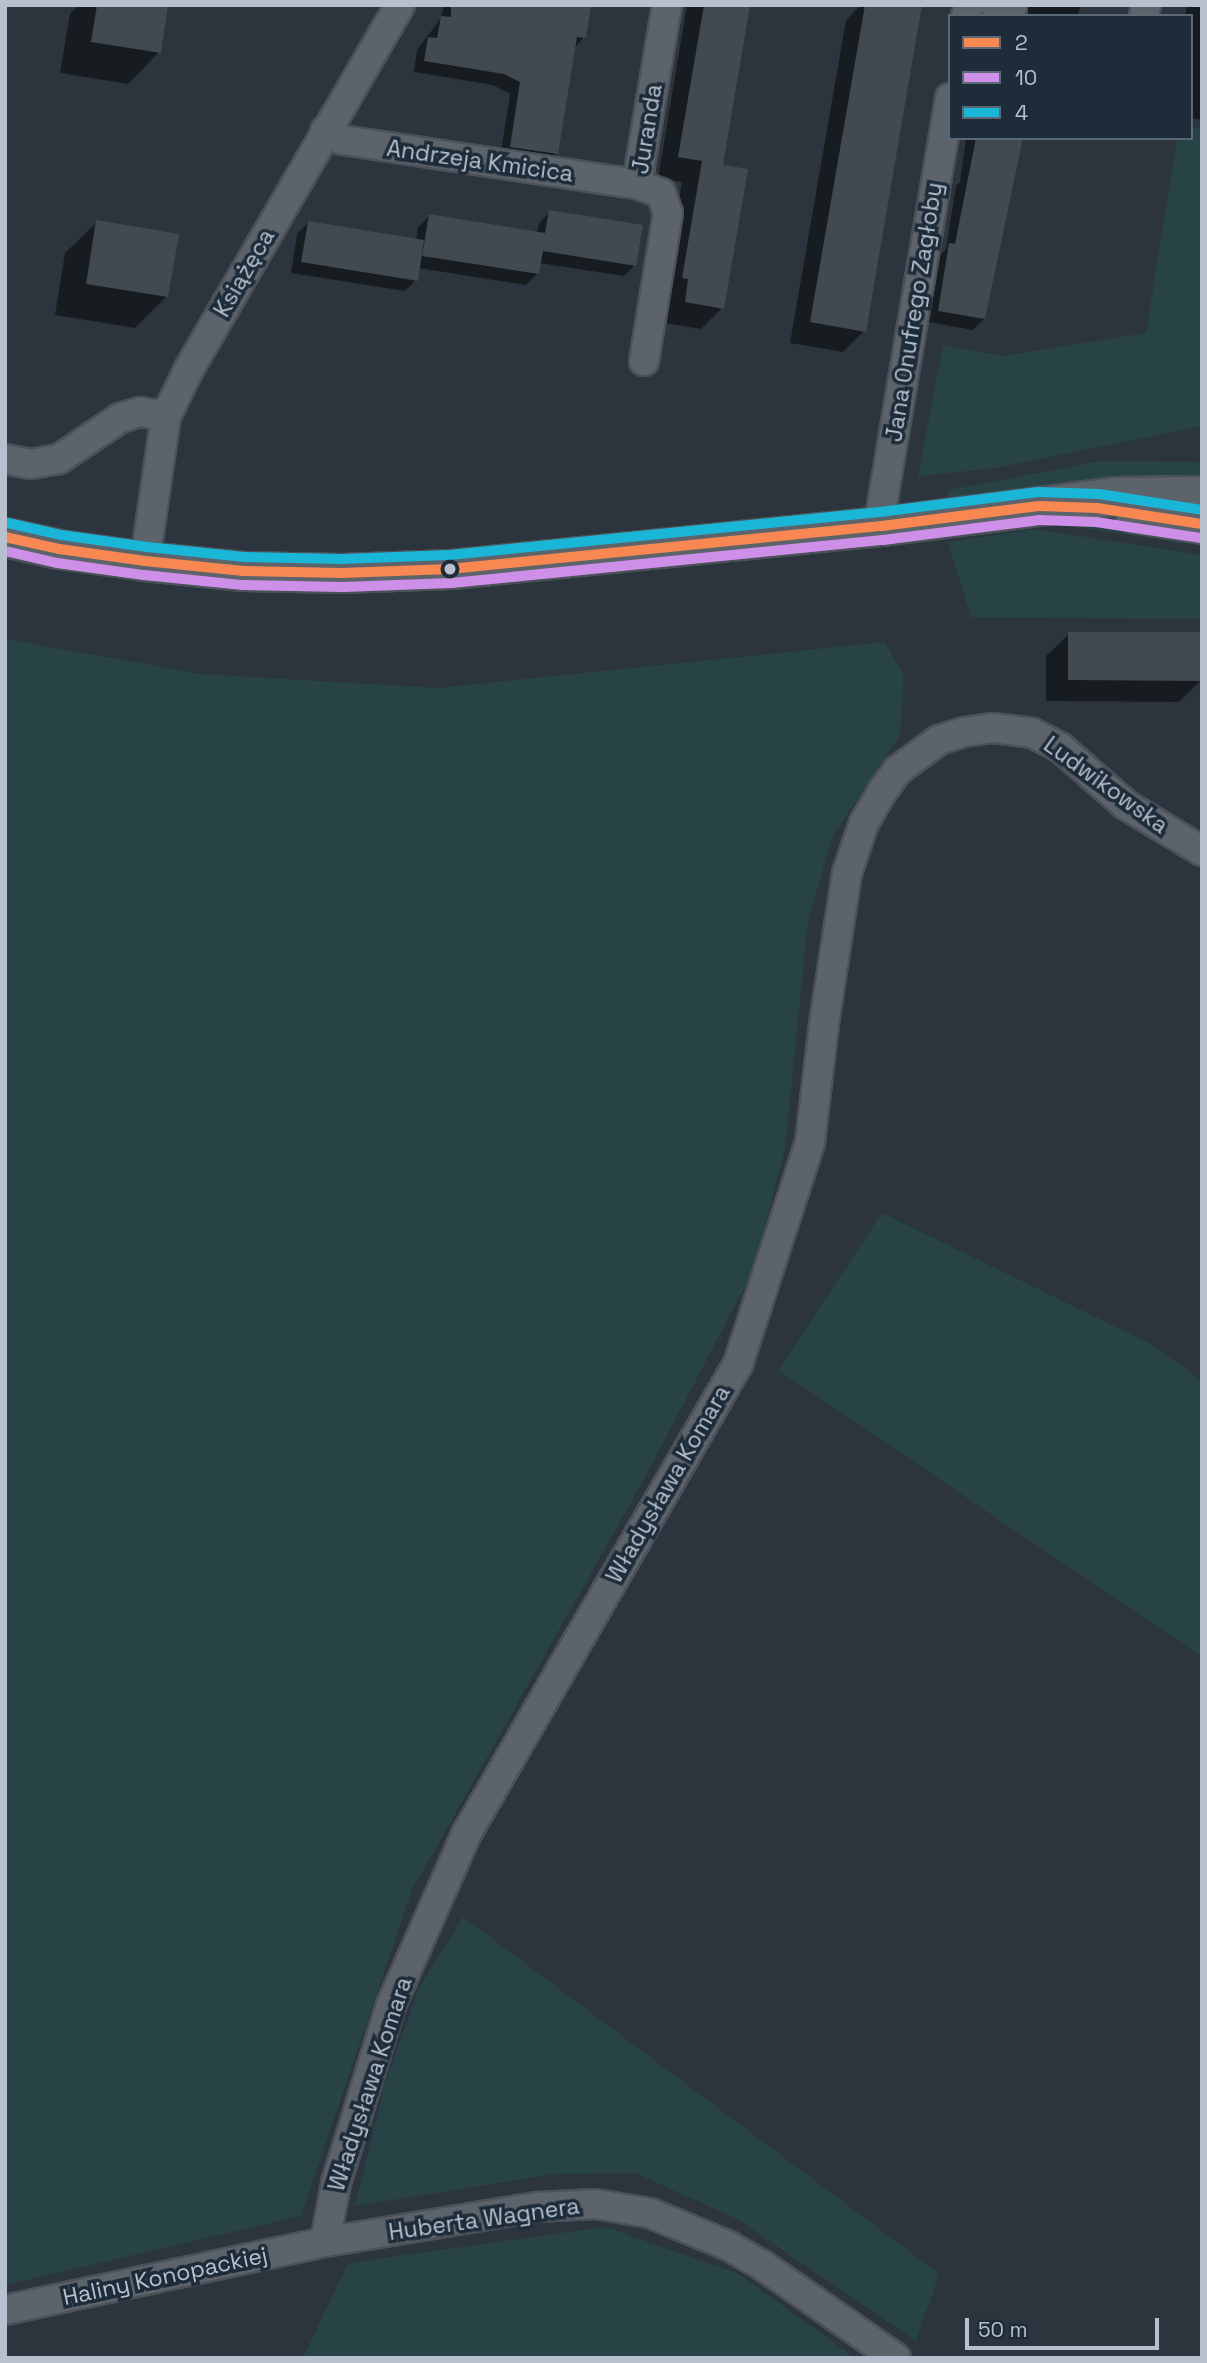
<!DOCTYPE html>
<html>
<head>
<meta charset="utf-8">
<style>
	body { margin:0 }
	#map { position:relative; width:1207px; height:2363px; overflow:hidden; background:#2c353e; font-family:"Space Grotesk",sans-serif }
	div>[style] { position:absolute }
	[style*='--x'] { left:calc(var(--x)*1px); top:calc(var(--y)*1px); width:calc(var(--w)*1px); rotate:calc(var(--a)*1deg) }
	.green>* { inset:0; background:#284345 }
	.shadow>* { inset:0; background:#0007 }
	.building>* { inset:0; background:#414951 }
	.roads { filter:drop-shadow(2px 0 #4b5158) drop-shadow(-2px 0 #4b5158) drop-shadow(0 2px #4b5158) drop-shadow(0 -2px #4b5158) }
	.minor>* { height:28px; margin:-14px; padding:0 14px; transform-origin:14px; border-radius:14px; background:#5d636a }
	.tertiary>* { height:37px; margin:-18.5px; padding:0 18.5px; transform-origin:18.5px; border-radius:18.5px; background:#5d636a }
	.bus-1>* { height:10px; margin:-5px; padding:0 5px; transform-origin:5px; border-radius:5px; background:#f88751 }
	.bus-2>* { height:10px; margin:-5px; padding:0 5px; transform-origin:5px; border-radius:5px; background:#ce8fe9 }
	.bus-3>* { height:10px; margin:-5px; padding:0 5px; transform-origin:5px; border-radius:5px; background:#1ab6d8 }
	.dots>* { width:19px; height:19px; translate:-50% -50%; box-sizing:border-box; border:4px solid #1e2c3a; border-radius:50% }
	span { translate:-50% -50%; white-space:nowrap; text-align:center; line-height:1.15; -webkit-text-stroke:7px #1e2c3a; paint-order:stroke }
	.street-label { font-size:23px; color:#b7c1ce }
	.frame { position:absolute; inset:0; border:7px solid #b7c1ce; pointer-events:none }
	.legend { position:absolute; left:948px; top:14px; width:245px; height:126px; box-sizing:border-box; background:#1e2c3a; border:2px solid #5b6875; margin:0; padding:9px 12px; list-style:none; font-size:21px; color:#b7c1ce }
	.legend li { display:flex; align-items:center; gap:14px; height:35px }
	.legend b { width:35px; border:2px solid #5b6875 }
	.scale { position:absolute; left:965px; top:2318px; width:194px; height:32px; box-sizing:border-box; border:4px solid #b7c1ce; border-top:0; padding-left:9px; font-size:21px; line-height:24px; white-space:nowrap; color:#b7c1ce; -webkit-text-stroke:5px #1e2c3a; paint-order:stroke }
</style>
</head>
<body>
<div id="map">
	<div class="green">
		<i style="clip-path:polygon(1191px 127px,1202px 128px,1202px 426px,996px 468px,918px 476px,943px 345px,1004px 356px,1146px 333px,1177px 138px,1191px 138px)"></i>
		<i style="clip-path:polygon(1101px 461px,1202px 462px,1202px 480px,1112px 477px,947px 504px,949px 490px)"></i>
		<i style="clip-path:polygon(1062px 519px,1202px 539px,1202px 546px,1035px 521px)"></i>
		<i style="clip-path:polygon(1034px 529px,1202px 555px,1202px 619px,971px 617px,948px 542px)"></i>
		<i style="clip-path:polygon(5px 639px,201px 674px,438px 688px,885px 642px,904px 676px,900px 735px,833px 835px,808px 921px,785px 1149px,754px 1269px,643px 1481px,412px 1890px,301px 2216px,5px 2285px)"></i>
		<i style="clip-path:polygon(882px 1213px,1153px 1345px,1202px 1381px,1202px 1657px,778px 1370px)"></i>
		<i style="clip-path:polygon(463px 1917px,939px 2274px,916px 2341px,737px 2219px,635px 2173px,554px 2174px,355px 2206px,385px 2084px,419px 1988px)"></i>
		<i style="clip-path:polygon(605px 2227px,739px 2274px,855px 2358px,303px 2358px,348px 2263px)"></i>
	</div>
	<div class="shadow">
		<i style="clip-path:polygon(78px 5px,167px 5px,159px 52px,128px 84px,60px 73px,70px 14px)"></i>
		<i style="clip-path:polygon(590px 5px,584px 37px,573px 49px,557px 153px,546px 165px,500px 158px,510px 94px,493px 85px,414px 72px,417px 50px,441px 18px,444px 5px)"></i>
		<i style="clip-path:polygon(687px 5px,748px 5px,721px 166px,722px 308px,701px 329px,664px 323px,662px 299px,682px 182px,658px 178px)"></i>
		<i style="clip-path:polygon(861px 5px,920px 5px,864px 331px,843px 352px,790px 343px,846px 20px)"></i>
		<i style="clip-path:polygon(1014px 5px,1081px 5px,1077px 16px,1012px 16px)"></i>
		<i style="clip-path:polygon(1187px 5px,1202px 5px,1202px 120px,1191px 118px,1191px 16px,1185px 16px)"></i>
		<i style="clip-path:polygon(966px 138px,1020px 138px,1014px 180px,1010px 185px,984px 319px,973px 330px,928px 322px,939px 256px,946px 249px,956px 186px,960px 182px)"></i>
		<i style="clip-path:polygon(550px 212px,635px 265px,624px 276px,539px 263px,537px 274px,526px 285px,418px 268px,416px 280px,405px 291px,291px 273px,297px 234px,308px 223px,416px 240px,418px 227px,429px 216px,537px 233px,539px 223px)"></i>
		<i style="clip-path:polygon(97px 222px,166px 297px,135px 328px,55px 315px,65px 253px)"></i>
		<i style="clip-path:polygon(1069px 634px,1201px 680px,1179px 702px,1046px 701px,1046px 656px)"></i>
	</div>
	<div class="building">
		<i style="clip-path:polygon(97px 5px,168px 5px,161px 53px,91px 42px)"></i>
		<i style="clip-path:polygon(451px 5px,591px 5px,586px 38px,577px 37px,558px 154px,510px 147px,520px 82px,504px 74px,424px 61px,428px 37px,437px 38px,441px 16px,451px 17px)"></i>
		<i style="clip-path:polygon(704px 5px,750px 5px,723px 165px,748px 169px,724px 309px,685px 302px,688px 279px,682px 278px,702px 161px,678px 157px)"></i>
		<i style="clip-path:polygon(865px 5px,922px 5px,866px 332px,810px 322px)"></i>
		<i style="clip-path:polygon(976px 138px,1023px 138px,985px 319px,938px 311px,949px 243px,955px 244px)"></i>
		<i style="clip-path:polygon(549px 210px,643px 225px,636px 266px,543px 251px,539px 274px,422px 256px,429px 214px,545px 233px)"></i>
		<i style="clip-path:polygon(96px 220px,179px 234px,168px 297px,86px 284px)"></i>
		<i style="clip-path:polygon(308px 221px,424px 240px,418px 281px,301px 262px)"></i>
		<i style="clip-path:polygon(1068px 632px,1202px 632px,1202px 681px,1068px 680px)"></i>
	</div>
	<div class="roads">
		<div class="minor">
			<i style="--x:995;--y:5;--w:17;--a:10"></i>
			<i style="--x:1012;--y:8;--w:3;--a:-90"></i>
			<i style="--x:966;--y:16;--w:11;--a:-75"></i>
			<i style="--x:1144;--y:16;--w:11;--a:-80"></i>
			<i style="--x:325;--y:131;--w:19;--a:28"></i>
			<i style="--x:342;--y:140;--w:298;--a:8.5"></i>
			<i style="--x:637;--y:184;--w:26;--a:21"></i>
			<i style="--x:661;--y:193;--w:21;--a:71"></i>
			<i style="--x:668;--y:213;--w:150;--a:99.2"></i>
			<i style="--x:637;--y:184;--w:181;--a:-80.5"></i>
			<i style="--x:5;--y:459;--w:26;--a:11"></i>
			<i style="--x:31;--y:464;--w:28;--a:-10"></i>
			<i style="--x:59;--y:459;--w:73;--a:-33.9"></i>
			<i style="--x:120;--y:418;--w:21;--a:-17"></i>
			<i style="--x:140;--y:412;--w:26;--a:9"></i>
			<i style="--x:882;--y:526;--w:15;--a:-94"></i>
			<i style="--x:881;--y:511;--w:419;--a:-80.5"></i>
			<i style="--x:145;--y:561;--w:147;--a:-81.8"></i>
			<i style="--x:166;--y:416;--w:52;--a:-63.9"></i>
			<i style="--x:189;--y:369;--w:421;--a:-59.9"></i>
			<i style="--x:325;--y:2242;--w:60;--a:-79.4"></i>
			<i style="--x:336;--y:2183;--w:186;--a:-72.8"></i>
			<i style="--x:391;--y:2005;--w:188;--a:-66.2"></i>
			<i style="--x:467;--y:1833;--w:542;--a:-59.98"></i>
			<i style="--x:738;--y:1364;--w:233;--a:-72"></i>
			<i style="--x:810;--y:1142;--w:126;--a:-83.2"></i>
			<i style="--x:825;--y:1017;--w:146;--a:-81.3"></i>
			<i style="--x:847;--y:873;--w:53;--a:-71.2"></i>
			<i style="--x:864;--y:823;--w:39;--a:-60"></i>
			<i style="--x:884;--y:789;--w:24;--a:-54"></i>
			<i style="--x:898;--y:770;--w:51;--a:-36.2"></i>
			<i style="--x:939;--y:740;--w:26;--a:-18"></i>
			<i style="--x:964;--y:732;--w:29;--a:-8"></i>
			<i style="--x:993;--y:728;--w:39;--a:7"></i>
			<i style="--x:1032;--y:733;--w:33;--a:27"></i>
			<i style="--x:1061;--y:748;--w:86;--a:41.2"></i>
			<i style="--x:1126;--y:805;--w:89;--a:31.2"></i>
			<i style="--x:5;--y:2310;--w:327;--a:-12"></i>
			<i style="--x:325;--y:2242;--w:214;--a:-9.4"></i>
			<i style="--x:536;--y:2207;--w:60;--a:-2.9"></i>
			<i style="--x:596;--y:2204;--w:55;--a:9.5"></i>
			<i style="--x:650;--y:2213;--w:86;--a:22.7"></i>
			<i style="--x:729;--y:2246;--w:38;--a:30"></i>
			<i style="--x:762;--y:2265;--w:163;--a:34.8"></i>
		</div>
		<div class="tertiary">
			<i style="--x:1134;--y:513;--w:69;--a:9.2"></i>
			<i style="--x:5;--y:537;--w:55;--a:12.5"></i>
			<i style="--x:59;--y:549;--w:87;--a:7.9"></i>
			<i style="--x:145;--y:561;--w:99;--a:5.8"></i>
			<i style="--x:243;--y:571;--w:99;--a:1.2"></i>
			<i style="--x:342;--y:573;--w:108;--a:-2.1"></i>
			<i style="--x:450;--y:569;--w:434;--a:-5.7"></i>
			<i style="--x:882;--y:526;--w:235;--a:-7.3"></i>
			<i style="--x:1115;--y:496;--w:87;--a:-0.7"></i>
		</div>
	</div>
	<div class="bus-1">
		<i style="--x:5;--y:537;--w:55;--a:12.5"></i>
		<i style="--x:59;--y:549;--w:87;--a:7.9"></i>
		<i style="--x:145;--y:561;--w:99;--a:5.8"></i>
		<i style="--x:243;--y:571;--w:99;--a:1.2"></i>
		<i style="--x:342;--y:573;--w:108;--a:-2.1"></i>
		<i style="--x:450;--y:569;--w:434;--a:-5.7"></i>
		<i style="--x:882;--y:526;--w:158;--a:-7.3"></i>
		<i style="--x:1039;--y:506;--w:58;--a:2"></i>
		<i style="--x:1097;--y:508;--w:106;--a:8.7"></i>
	</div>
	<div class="bus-2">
		<i style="--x:5;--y:551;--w:53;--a:13"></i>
		<i style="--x:57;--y:563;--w:88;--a:7.9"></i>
		<i style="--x:144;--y:575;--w:100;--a:5.8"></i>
		<i style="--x:243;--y:585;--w:100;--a:1.1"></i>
		<i style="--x:343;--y:587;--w:108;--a:-2.1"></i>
		<i style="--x:451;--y:583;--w:434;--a:-5.7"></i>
		<i style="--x:883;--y:540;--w:158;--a:-7.3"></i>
		<i style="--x:1040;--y:520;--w:56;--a:2"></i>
		<i style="--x:1096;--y:522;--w:105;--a:8.7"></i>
	</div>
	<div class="bus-3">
		<i style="--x:8;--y:523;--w:54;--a:12.8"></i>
		<i style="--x:61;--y:535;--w:87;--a:7.9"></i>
		<i style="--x:147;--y:547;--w:98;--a:5.9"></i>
		<i style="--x:244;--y:557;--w:98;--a:1.2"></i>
		<i style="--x:342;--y:559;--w:107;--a:-2.1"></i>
		<i style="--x:449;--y:555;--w:433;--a:-5.7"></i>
		<i style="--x:880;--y:512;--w:159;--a:-7.2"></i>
		<i style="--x:1038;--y:492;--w:61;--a:1.9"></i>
		<i style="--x:1099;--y:494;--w:104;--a:8.8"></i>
	</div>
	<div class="dots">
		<i style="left:450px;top:569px;background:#b7c1ce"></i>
	</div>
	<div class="street-label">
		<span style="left:647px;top:129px;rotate:-81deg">Juranda</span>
		<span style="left:480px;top:161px;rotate:8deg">Andrzeja Kmicica</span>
		<span style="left:244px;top:273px;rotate:-60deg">Książęca</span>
		<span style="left:914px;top:312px;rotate:-81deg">Jana Onufrego Zagłoby</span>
		<span style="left:1106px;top:785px;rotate:36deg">Ludwikowska</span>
		<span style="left:668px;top:1484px;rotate:-60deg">Władysława Komara</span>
		<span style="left:370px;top:2084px;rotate:-72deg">Władysława Komara</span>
		<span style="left:484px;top:2219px;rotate:-8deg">Huberta Wagnera</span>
		<span style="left:165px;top:2276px;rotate:-12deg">Haliny Konopackiej</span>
	</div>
	<div class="frame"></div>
	<ul class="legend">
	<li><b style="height:9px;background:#f88751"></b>2</li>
	<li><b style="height:9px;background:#ce8fe9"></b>10</li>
	<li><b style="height:9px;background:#1ab6d8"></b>4</li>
	</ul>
	<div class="scale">50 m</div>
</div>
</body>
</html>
